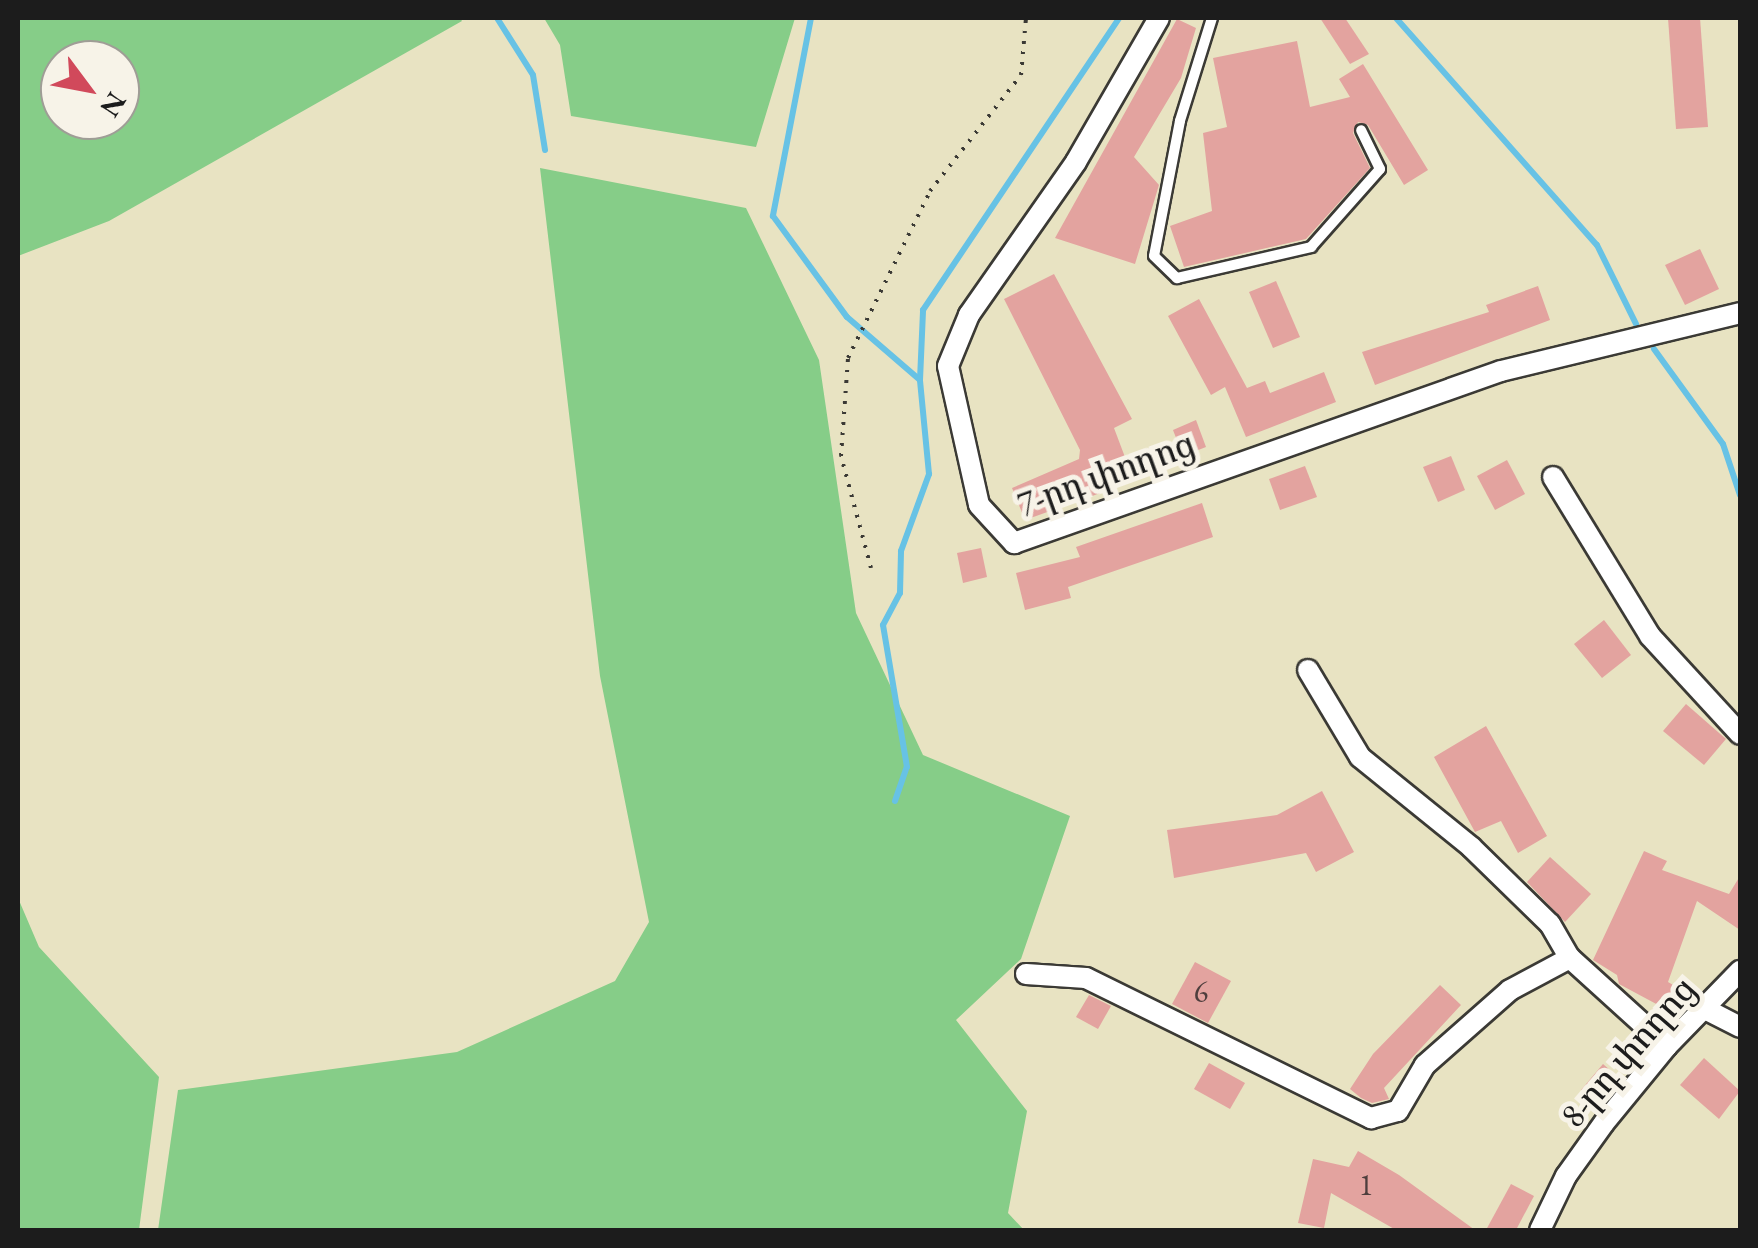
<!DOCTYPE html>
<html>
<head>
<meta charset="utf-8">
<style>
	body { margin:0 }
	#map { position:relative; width:1758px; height:1248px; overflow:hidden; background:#e8e3c2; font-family:"EB Garamond","Noto Serif Armenian",serif }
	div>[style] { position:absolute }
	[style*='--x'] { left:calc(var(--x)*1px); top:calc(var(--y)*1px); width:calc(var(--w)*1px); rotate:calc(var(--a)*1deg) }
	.green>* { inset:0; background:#86cd88 }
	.stream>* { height:6px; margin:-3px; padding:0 3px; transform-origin:3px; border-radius:3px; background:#67c2e5 }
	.building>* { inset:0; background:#e3a39f }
	.path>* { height:4px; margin-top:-2px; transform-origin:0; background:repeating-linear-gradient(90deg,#3b3a35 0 2.5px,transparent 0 10.5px) }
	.roads { filter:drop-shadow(2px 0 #3b3a35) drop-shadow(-2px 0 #3b3a35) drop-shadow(0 2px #3b3a35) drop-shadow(0 -2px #3b3a35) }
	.lane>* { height:10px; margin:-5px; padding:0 5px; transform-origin:5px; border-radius:5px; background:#fff }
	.street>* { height:20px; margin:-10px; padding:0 10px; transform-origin:10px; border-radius:10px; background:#fff }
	span { translate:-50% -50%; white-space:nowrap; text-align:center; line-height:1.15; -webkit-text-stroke:10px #f7f3e8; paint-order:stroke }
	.number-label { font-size:30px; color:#4e3e3d }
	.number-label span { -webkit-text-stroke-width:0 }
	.street-label { font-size:35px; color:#1c1c1c }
	.frame { position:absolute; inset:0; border:20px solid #1c1c1c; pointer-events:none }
	.north { position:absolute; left:40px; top:40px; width:100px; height:100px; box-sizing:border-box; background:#f7f3e8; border:2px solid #9f9d96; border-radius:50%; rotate:122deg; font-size:28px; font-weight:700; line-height:40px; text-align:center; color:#1c1c1c }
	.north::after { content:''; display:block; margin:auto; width:35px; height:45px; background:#d1495b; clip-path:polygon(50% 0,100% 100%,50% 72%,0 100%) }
</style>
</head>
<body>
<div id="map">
	<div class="green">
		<i style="clip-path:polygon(evenodd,18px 18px,460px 18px,462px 21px,109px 221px,18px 256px,18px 18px,60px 60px,120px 60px,120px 120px,60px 120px,60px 60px)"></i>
		<i style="clip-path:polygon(544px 18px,795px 18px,756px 147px,571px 116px,560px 45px)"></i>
		<i style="clip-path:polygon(540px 168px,746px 208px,819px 360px,856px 613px,923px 755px,1070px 816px,1021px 959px,956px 1020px,1027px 1111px,1008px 1213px,1024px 1230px,158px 1230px,178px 1090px,457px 1052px,615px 981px,649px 922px,600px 676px)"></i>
		<i style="clip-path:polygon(18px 898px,39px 947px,159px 1077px,139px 1230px,18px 1230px)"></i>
	</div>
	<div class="stream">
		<i style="--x:497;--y:18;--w:67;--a:57.7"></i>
		<i style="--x:533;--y:75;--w:76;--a:80.9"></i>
		<i style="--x:811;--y:18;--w:202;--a:100.9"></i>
		<i style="--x:773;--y:216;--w:125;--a:53.8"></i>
		<i style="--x:847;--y:317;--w:96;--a:40.8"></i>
		<i style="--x:1396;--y:18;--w:303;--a:48.5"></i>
		<i style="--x:1597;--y:245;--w:88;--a:63.7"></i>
		<i style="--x:1654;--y:349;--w:117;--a:54"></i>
		<i style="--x:1723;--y:444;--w:54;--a:71.6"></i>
		<i style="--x:895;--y:801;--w:36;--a:-71"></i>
		<i style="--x:907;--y:767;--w:144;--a:-99.6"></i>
		<i style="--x:883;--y:625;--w:36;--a:-62"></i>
		<i style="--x:900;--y:593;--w:42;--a:-88.6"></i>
		<i style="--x:901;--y:551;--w:82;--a:-70"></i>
		<i style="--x:929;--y:474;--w:94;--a:-95.5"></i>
		<i style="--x:920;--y:380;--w:70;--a:-87.5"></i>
		<i style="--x:923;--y:310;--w:352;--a:-56.1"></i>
	</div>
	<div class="building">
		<i style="clip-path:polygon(1320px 18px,1345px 18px,1369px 54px,1350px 64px)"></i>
		<i style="clip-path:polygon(1668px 18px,1700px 18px,1708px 127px,1676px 129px)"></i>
		<i style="clip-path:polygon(1177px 19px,1196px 28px,1181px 78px,1134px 157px,1159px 185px,1135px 264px,1055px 238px)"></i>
		<i style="clip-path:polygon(1297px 41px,1310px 107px,1350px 97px,1339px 79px,1363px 64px,1428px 170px,1404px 185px,1368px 125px,1358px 122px,1353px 133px,1370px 168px,1306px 239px,1184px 267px,1170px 226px,1212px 211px,1203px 133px,1227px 127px,1213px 58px)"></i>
		<i style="clip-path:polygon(1700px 249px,1719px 289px,1685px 305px,1665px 265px)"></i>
		<i style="clip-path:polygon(1054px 274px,1132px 419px,1114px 428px,1134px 481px,1025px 520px,1012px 488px,1079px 459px,1080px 450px,1004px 299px)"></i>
		<i style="clip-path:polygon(1276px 281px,1300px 337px,1273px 348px,1249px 292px)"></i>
		<i style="clip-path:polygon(1538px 286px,1550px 320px,1375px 385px,1362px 352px,1489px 312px,1486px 305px)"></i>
		<i style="clip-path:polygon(1199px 299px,1247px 388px,1265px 381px,1270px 393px,1324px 372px,1336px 402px,1246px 437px,1225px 387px,1211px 395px,1168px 316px)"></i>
		<i style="clip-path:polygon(1196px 420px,1206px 447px,1183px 456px,1173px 430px)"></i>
		<i style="clip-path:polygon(1451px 456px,1465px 490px,1438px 502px,1423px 467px)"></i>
		<i style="clip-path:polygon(1507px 460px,1525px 494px,1495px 510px,1477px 476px)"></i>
		<i style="clip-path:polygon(1305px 466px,1317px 497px,1280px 510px,1269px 479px)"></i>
		<i style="clip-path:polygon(1202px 503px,1213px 537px,1068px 587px,1071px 598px,1025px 610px,1016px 573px,1080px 557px,1076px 547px)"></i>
		<i style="clip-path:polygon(981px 548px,987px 577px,963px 583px,957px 553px)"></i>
		<i style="clip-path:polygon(1604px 620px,1631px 655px,1602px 678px,1574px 644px)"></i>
		<i style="clip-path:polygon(1686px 704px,1726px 739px,1704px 765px,1663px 731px)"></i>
		<i style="clip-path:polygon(1486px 726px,1547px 836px,1518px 853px,1501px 821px,1475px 832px,1434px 757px)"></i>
		<i style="clip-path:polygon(1322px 791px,1354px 852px,1316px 872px,1306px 853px,1174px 878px,1167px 830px,1277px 815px)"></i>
		<i style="clip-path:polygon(1644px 851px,1667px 861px,1662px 870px,1729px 894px,1740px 876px,1740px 930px,1697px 901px,1668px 982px,1687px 993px,1675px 1014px,1619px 984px,1617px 975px,1593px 960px)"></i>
		<i style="clip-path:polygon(1550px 857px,1591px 894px,1565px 922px,1527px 882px)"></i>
		<i style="clip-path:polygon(1195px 962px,1231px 981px,1208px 1023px,1172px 1004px)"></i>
		<i style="clip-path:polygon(1440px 985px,1461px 1005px,1384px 1088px,1389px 1099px,1372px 1103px,1361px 1098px,1350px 1089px,1373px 1054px)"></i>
		<i style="clip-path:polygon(1089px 995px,1111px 1006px,1098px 1029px,1076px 1017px)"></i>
		<i style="clip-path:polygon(1636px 1036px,1648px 1047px,1628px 1072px,1615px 1061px)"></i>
		<i style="clip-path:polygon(1704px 1058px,1740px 1091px,1719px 1119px,1680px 1085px)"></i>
		<i style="clip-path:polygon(1209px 1063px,1245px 1083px,1230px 1109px,1194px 1089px)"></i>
		<i style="clip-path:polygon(1603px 1064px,1618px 1077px,1597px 1103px,1581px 1090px)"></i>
		<i style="clip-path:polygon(1358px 1151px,1399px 1175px,1475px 1230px,1396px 1230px,1331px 1193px,1324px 1228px,1298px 1223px,1313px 1159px,1349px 1167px)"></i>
		<i style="clip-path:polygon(1511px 1184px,1534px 1196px,1516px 1230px,1486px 1230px)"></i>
	</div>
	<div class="path">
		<i style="--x:871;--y:568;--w:116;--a:-105"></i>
		<i style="--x:841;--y:456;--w:98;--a:-85.9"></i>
		<i style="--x:848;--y:358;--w:186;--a:-63.8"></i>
		<i style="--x:930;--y:191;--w:147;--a:-51.9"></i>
		<i style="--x:1021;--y:75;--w:57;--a:-85"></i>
	</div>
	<div class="roads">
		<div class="lane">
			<i style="--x:1212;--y:18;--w:108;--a:107.3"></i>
			<i style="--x:1180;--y:121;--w:137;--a:100.9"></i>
			<i style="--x:1154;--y:256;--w:32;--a:44"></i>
			<i style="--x:1177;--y:278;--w:138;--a:-13"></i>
			<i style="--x:1311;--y:247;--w:104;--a:-48.5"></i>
			<i style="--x:1380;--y:169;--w:43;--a:-116"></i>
		</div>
		<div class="street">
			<i style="--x:1159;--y:18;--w:166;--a:120"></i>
			<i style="--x:1076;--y:162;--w:187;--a:125"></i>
			<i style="--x:969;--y:315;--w:55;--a:112.4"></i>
			<i style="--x:948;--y:366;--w:142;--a:77.4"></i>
			<i style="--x:979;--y:505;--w:52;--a:47.4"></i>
			<i style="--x:1014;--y:543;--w:516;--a:-19.45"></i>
			<i style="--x:1501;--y:371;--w:246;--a:-13.6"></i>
			<i style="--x:1553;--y:477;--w:186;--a:58.6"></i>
			<i style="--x:1650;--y:636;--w:133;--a:47.4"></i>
			<i style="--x:1308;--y:670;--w:101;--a:59.1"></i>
			<i style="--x:1360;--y:757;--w:143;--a:39"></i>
			<i style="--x:1471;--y:847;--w:110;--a:44.3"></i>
			<i style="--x:1550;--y:924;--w:39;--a:60"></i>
			<i style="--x:1570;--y:958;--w:131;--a:42.2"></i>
			<i style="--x:1026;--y:974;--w:60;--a:3.8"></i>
			<i style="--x:1086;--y:978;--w:318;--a:26.2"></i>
			<i style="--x:1371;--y:1118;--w:28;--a:-15"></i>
			<i style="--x:1398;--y:1111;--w:53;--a:-59.6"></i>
			<i style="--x:1425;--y:1065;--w:113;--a:-41.4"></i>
			<i style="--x:1510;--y:990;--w:68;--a:-28.1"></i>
			<i style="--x:1707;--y:1010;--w:37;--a:27"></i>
			<i style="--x:1540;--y:1230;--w:60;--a:-64.3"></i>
			<i style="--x:1566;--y:1176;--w:65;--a:-54.4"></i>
			<i style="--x:1604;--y:1123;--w:99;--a:-50.7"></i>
			<i style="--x:1667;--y:1046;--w:105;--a:-45.8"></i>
		</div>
	</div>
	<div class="number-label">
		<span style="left:1201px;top:992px">6</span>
		<span style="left:1366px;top:1185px">1</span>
	</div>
	<div class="street-label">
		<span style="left:1106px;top:474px;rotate:-20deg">7-րդ փողոց</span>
		<span style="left:1628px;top:1052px;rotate:-49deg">8-րդ փողոց</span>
	</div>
	<div class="frame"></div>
	<div class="north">N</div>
</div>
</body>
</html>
